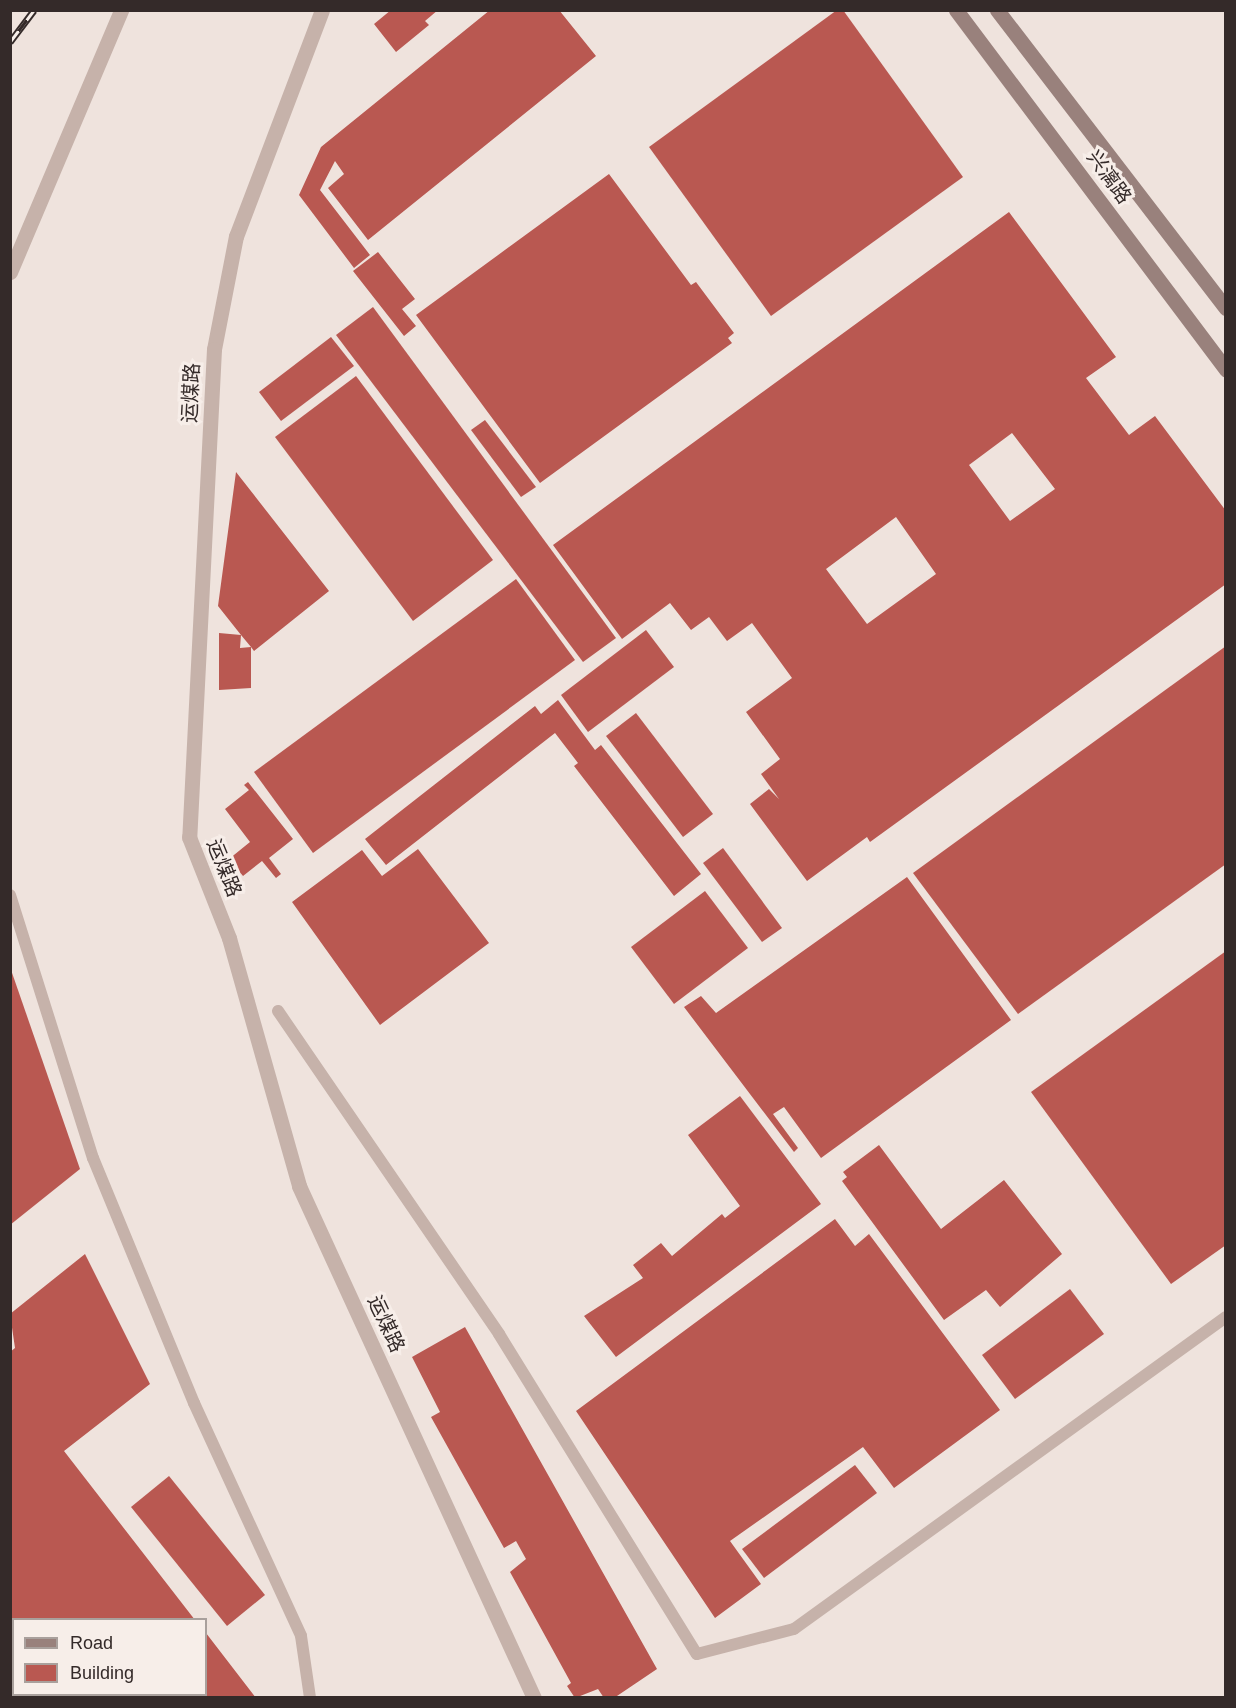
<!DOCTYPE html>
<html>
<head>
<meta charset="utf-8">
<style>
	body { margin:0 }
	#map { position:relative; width:1236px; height:1708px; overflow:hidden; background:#efe3dd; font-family:Arial,"Noto Sans SC",sans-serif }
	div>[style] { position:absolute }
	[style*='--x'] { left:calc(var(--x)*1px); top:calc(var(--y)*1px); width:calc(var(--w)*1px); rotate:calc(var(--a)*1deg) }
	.building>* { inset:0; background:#b95851 }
	.lane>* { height:12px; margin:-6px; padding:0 6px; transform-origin:6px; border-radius:6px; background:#c6b2aa }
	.street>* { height:15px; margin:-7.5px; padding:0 7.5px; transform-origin:7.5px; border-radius:7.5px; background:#c6b2aa }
	.secondary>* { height:15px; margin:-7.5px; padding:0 7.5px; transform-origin:7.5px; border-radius:7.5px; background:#99817c }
	.rail>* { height:7px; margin-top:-3.5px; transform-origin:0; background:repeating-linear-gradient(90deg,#f7eee9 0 14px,#342a29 0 28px); box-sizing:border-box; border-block:2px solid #342a29 }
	span { translate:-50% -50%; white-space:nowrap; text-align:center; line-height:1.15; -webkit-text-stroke:6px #f7eee9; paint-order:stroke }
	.street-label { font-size:20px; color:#342a29 }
	.frame { position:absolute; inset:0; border:12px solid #342a29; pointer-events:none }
	.legend { position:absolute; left:12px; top:1618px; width:195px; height:78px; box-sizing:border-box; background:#f7eee9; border:2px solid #a9a09c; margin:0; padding:8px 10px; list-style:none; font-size:18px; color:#342a29 }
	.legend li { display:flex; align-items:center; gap:12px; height:30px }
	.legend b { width:30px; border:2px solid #a9a09c }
</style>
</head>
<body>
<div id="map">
	<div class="building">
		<i style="clip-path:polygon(391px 10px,438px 10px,425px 21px,429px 25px,396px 52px,374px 24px)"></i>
		<i style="clip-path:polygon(490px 10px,559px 10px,596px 56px,368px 240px,328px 188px,344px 174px,335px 161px,320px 190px,370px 255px,354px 268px,299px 195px,321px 147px)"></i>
		<i style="clip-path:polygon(837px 10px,843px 10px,963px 177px,771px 316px,649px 147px)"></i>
		<i style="clip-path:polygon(609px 174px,691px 285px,696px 282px,734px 333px,728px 338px,732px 343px,540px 483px,416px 315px)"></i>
		<i style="clip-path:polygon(evenodd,1009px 212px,1116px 357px,1086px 378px,1129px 435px,1155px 416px,1226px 511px,1226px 584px,870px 842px,867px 837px,807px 881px,750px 804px,769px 789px,779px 799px,761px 774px,780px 759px,746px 712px,792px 678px,752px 623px,727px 641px,709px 617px,691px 630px,670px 603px,622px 639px,553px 545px,1009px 212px,1012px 433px,1055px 489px,1010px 521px,969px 465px,1012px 433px,1009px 212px,896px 517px,936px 574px,867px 624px,826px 569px,896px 517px)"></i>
		<i style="clip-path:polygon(378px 252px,415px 299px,402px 309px,416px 326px,404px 336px,353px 271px)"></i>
		<i style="clip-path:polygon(373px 307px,616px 638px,583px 662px,336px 335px)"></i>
		<i style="clip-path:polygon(331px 337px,354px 366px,281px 421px,259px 392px)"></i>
		<i style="clip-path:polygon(356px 376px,493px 560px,413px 621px,275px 437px)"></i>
		<i style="clip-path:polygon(485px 420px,536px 487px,521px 497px,471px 430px)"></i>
		<i style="clip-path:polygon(236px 472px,329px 591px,254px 651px,251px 647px,241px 635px,240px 648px,251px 647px,251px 688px,219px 690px,219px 633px,241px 635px,218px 606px)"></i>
		<i style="clip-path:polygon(516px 579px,575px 660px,313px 853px,254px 772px)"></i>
		<i style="clip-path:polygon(646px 630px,674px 667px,588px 732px,561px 695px)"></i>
		<i style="clip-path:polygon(1226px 646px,1226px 864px,1018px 1014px,913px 873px)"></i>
		<i style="clip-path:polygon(558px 700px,595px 750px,601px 745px,701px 874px,674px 896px,574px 766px,578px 763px,555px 733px,386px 865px,365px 839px,535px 706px,541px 714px)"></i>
		<i style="clip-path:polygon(636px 713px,713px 814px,683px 837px,606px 736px)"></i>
		<i style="clip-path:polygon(248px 782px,293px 839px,269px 858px,281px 874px,276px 878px,262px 861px,243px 876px,229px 859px,250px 842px,225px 809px,249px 790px,244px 785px)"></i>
		<i style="clip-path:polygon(723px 848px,782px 928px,762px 942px,703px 863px)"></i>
		<i style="clip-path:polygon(418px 849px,489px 943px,380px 1025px,292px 902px,362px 850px,382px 876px)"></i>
		<i style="clip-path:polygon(907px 877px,1011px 1020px,821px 1158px,784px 1107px,773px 1114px,798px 1148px,794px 1152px,684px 1007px,701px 996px,716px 1013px)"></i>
		<i style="clip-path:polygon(705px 891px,748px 948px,674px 1004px,631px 947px)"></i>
		<i style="clip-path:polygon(1226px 951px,1226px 1245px,1171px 1284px,1031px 1092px)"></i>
		<i style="clip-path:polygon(10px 967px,80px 1169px,10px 1225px)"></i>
		<i style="clip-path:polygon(740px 1096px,821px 1204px,616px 1357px,584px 1316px,643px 1278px,633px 1265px,661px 1243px,672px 1256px,722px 1214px,725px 1218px,740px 1206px,688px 1135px)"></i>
		<i style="clip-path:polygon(879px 1145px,941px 1229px,1004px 1180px,1062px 1254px,1000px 1307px,986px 1290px,944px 1320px,842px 1181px,847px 1177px,843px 1172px)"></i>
		<i style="clip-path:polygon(835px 1219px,855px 1246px,869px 1234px,1000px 1410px,894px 1488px,863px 1447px,730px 1541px,761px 1584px,715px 1618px,576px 1411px)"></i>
		<i style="clip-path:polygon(85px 1254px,150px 1384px,64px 1451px,195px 1620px,14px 1620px,14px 1694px,206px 1694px,206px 1633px,256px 1698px,10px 1698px,10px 1352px,15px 1348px,10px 1314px)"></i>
		<i style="clip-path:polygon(1070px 1289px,1104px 1334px,1015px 1399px,982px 1355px)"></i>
		<i style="clip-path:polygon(465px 1327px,657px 1669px,614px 1698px,604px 1698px,598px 1689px,575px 1698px,567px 1686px,571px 1683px,510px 1572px,526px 1559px,516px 1541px,504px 1548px,431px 1417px,440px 1412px,412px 1357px)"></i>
		<i style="clip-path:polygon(855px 1465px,877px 1493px,764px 1578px,742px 1549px)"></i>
		<i style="clip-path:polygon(169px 1476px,265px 1595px,227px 1626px,131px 1507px)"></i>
	</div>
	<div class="lane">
		<i style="--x:10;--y:895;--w:276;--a:72.5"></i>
		<i style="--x:93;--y:1158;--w:265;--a:67.6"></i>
		<i style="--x:194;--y:1403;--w:256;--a:65.3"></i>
		<i style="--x:301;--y:1636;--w:63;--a:81.7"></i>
		<i style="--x:278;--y:1011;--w:391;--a:55.6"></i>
		<i style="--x:499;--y:1334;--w:376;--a:58.3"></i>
		<i style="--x:697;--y:1654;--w:100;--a:-14.5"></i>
		<i style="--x:794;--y:1629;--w:533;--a:-35.84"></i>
	</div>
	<div class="street">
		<i style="--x:322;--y:10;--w:242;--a:110.8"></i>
		<i style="--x:236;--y:236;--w:115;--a:101"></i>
		<i style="--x:214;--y:349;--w:489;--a:92.9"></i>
		<i style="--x:189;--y:837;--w:109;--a:68.4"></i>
		<i style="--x:229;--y:938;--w:258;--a:74.2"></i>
		<i style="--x:299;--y:1186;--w:563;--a:65.35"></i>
		<i style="--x:10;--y:272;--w:285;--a:-67"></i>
	</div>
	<div class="secondary">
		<i style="--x:956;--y:10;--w:450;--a:53.1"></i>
		<i style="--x:997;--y:10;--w:376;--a:52.5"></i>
	</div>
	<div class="rail">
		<i style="--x:10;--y:42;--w:40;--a:-53"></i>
	</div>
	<div class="street-label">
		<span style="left:1109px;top:177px;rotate:54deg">兴漓路</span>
		<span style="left:191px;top:393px;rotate:-87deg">运煤路</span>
		<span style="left:224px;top:868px;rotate:68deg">运煤路</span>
		<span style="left:386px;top:1324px;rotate:65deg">运煤路</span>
	</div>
	<div class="frame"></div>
	<ul class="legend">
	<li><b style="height:8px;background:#99817c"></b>Road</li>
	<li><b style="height:16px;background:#b95851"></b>Building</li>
	</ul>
</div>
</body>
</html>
